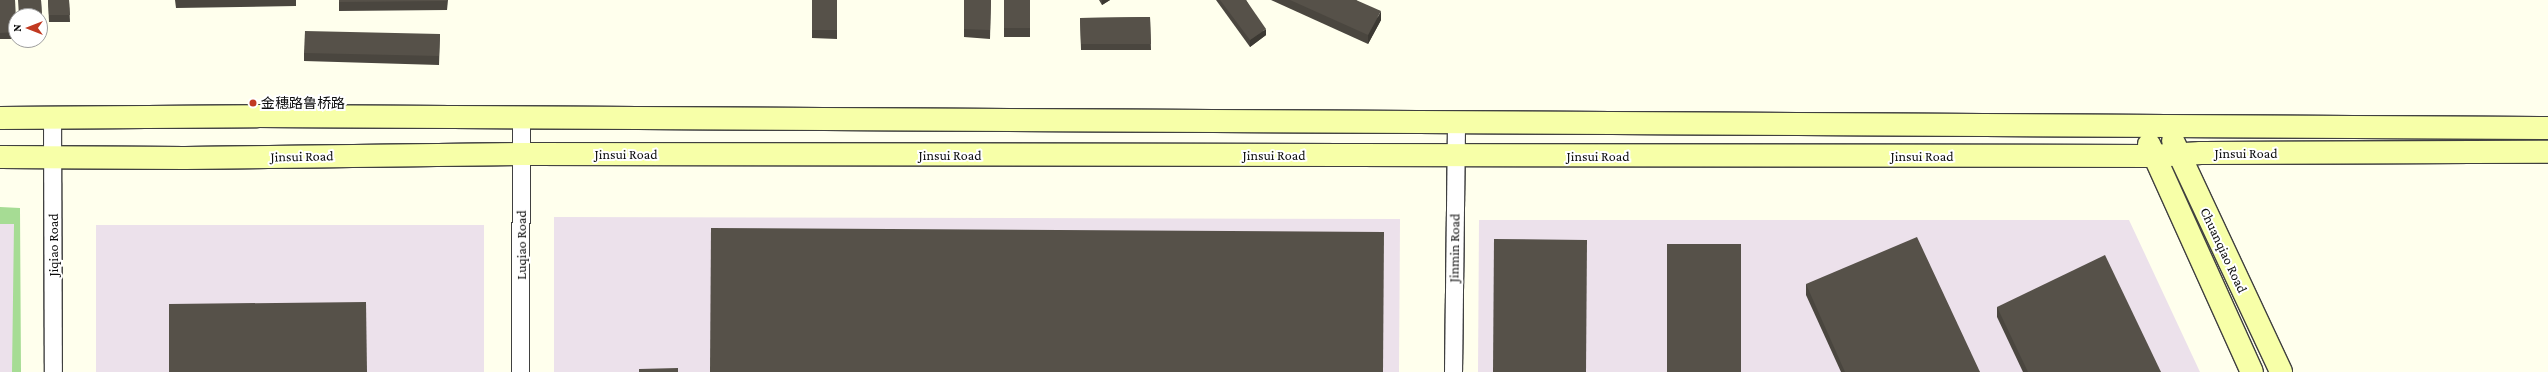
<!DOCTYPE html>
<html>
<head>
<meta charset="utf-8">
<style>
	body { margin:0 }
	#map { position:relative; width:2548px; height:372px; overflow:hidden; background:#ffffed; font-family:"Crimson Pro","Noto Sans SC",serif }
	div>[style] { position:absolute }
	[style*='--x'] { left:calc(var(--x)*1px); top:calc(var(--y)*1px); width:calc(var(--w)*1px); rotate:calc(var(--a)*1deg) }
	.industrial>* { inset:0; background:#ece1eb }
	.forest>* { inset:0; background:#a6dc94 }
	.roads { filter:drop-shadow(1px 0 #404040) drop-shadow(-1px 0 #404040) drop-shadow(0 1px #404040) drop-shadow(0 -1px #404040) }
	.street>* { height:17px; margin:-8.5px; padding:0 8.5px; transform-origin:8.5px; border-radius:8.5px; background:#fff }
	.secondary>* { height:22px; margin:-11px; padding:0 11px; transform-origin:11px; border-radius:11px; background:#f7ffa8 }
	.wall>* { inset:0; background:#4a463f }
	.shaded-wall>* { inset:0; background:#3c3933 }
	.building>* { inset:0; background:#565149 }
	.dots>* { width:11px; height:11px; translate:-50% -50%; box-sizing:border-box; border:2px solid #fff; border-radius:50% }
	span { translate:-50% -50%; white-space:nowrap; text-align:center; line-height:1.15; -webkit-text-stroke:4px #fff; paint-order:stroke }
	.poi-label { font-size:14px; color:#0d0d0d }
	.left { translate:0 -50%; text-align:left }
	.street-label { font-size:14px; color:#0d0d0d }
	.north { position:absolute; left:8px; top:8px; width:40px; height:40px; box-sizing:border-box; background:#fff; border:1px solid #9e9e9e; border-radius:50%; rotate:270deg; font-size:11px; font-weight:700; line-height:16px; text-align:center; color:#0d0d0d }
	.north::after { content:''; display:block; margin:auto; width:14px; height:18px; background:#c13921; clip-path:polygon(50% 0,100% 100%,50% 72%,0 100%) }
</style>
</head>
<body>
<div id="map">
	<div class="industrial">
		<i style="clip-path:polygon(554px 217px,1400px 219px,1399px 372px,554px 372px)"></i>
		<i style="clip-path:polygon(1479px 220px,2129px 220px,2200px 372px,1478px 372px)"></i>
		<i style="clip-path:polygon(0 224px,14px 224px,15px 372px,0 372px)"></i>
		<i style="clip-path:polygon(96px 225px,484px 225px,484px 372px,96px 372px)"></i>
	</div>
	<div class="forest">
		<i style="clip-path:polygon(0 207px,20px 208px,21px 372px,12px 372px,14px 224px,0 224px)"></i>
	</div>
	<div class="roads">
		<div class="street">
			<i style="--x:52;--y:118;--w:254;--a:89.8"></i>
			<i style="--x:520;--y:372;--w:254;--a:-89.8"></i>
			<i style="--x:1453;--y:372;--w:249;--a:-89.3"></i>
		</div>
		<div class="secondary">
			<i style="--x:0;--y:118;--w:257;--a:-0.4"></i>
			<i style="--x:257;--y:116;--w:2291;--a:0.3"></i>
			<i style="--x:2173;--y:141;--w:255;--a:64.9"></i>
			<i style="--x:2149;--y:144;--w:250;--a:65.7"></i>
			<i style="--x:0;--y:157;--w:185;--a:0.3"></i>
			<i style="--x:185;--y:158;--w:337;--a:-0.7"></i>
			<i style="--x:522;--y:154;--w:1631;--a:0.07"></i>
			<i style="--x:2153;--y:156;--w:48;--a:-3.6"></i>
			<i style="--x:2201;--y:153;--w:347;--a:-0.2"></i>
		</div>
	</div>
	<div class="wall">
		<i style="clip-path:polygon(0 0,15px 0,16px 39px,0 39px)"></i>
		<i style="clip-path:polygon(41px 0,43px 39px,40px 39px,40px 16px)"></i>
		<i style="clip-path:polygon(48px 0,69px 0,70px 22px,49px 22px)"></i>
		<i style="clip-path:polygon(175px 0,296px 0,296px 6px,176px 8px)"></i>
		<i style="clip-path:polygon(339px 0,448px 0,447px 10px,339px 11px)"></i>
		<i style="clip-path:polygon(812px 0,837px 0,837px 39px,812px 38px)"></i>
		<i style="clip-path:polygon(964px 0,991px 0,990px 39px,964px 37px)"></i>
		<i style="clip-path:polygon(1004px 0,1030px 0,1030px 37px,1004px 37px)"></i>
		<i style="clip-path:polygon(1099px 0,1110px 0,1102px 5px)"></i>
		<i style="clip-path:polygon(1216px 0,1246px 0,1266px 35px,1250px 47px)"></i>
		<i style="clip-path:polygon(1271px 0,1356px 0,1381px 20px,1368px 44px)"></i>
		<i style="clip-path:polygon(1150px 17px,1151px 50px,1081px 50px,1080px 18px)"></i>
		<i style="clip-path:polygon(440px 34px,439px 65px,304px 61px,304px 53px)"></i>
		<i style="clip-path:polygon(1806px 284px,1980px 372px,1841px 372px,1806px 295px)"></i>
		<i style="clip-path:polygon(1997px 307px,2161px 372px,2023px 372px,1997px 317px)"></i>
	</div>
	<div class="shaded-wall">
		<i style="clip-path:polygon(1102px 0,1110px 0,1102px 5px)"></i>
		<i style="clip-path:polygon(1381px 11px,1381px 20px,1368px 44px,1368px 35px)"></i>
		<i style="clip-path:polygon(1266px 29px,1266px 35px,1250px 47px,1250px 40px)"></i>
	</div>
	<div class="building">
		<i style="clip-path:polygon(0 0,15px 0,16px 32px,0 33px)"></i>
		<i style="clip-path:polygon(18px 0,41px 0,43px 32px,40px 32px,40px 16px,19px 16px)"></i>
		<i style="clip-path:polygon(48px 0,69px 0,70px 15px,49px 15px)"></i>
		<i style="clip-path:polygon(339px 0,447px 0,447px 1px,339px 2px)"></i>
		<i style="clip-path:polygon(812px 0,837px 0,837px 30px,812px 30px)"></i>
		<i style="clip-path:polygon(964px 0,991px 0,990px 30px,964px 29px)"></i>
		<i style="clip-path:polygon(1004px 0,1030px 0,1030px 28px,1004px 28px)"></i>
		<i style="clip-path:polygon(1220px 0,1246px 0,1266px 29px,1250px 40px)"></i>
		<i style="clip-path:polygon(1290px 0,1356px 0,1381px 11px,1368px 35px)"></i>
		<i style="clip-path:polygon(1150px 17px,1151px 44px,1081px 44px,1080px 18px)"></i>
		<i style="clip-path:polygon(305px 31px,440px 34px,439px 56px,304px 53px)"></i>
		<i style="clip-path:polygon(711px 228px,1384px 232px,1383px 372px,710px 372px)"></i>
		<i style="clip-path:polygon(1917px 237px,1980px 372px,1845px 372px,1806px 284px)"></i>
		<i style="clip-path:polygon(1494px 239px,1587px 240px,1586px 372px,1493px 372px)"></i>
		<i style="clip-path:polygon(1667px 244px,1741px 244px,1741px 372px,1667px 372px)"></i>
		<i style="clip-path:polygon(2105px 255px,2161px 372px,2028px 372px,1997px 307px)"></i>
		<i style="clip-path:polygon(366px 302px,367px 372px,169px 372px,169px 304px)"></i>
		<i style="clip-path:polygon(678px 368px,678px 372px,639px 372px,639px 369px)"></i>
	</div>
	<div class="dots">
		<i style="left:253px;top:103px;background:#c13921"></i>
	</div>
	<div class="poi-label">
		<span class="left" style="left:261px;top:103px">金穗路鲁桥路</span>
	</div>
	<div class="street-label">
		<span style="left:2246px;top:153px">Jinsui Road</span>
		<span style="left:626px;top:154px">Jinsui Road</span>
		<span style="left:950px;top:155px">Jinsui Road</span>
		<span style="left:1274px;top:155px">Jinsui Road</span>
		<span style="left:302px;top:156px;rotate:-1deg">Jinsui Road</span>
		<span style="left:1598px;top:156px">Jinsui Road</span>
		<span style="left:1922px;top:156px">Jinsui Road</span>
		<span style="left:53px;top:245px;rotate:-90deg">Jiqiao Road</span>
		<span style="left:521px;top:245px;rotate:-90deg">Luqiao Road</span>
		<span style="left:1454px;top:248px;rotate:-89deg">Jinmin Road</span>
		<span style="left:2224px;top:250px;rotate:65deg">Chuanqiao Road</span>
	</div>
	<div class="north">N</div>
</div>
</body>
</html>
